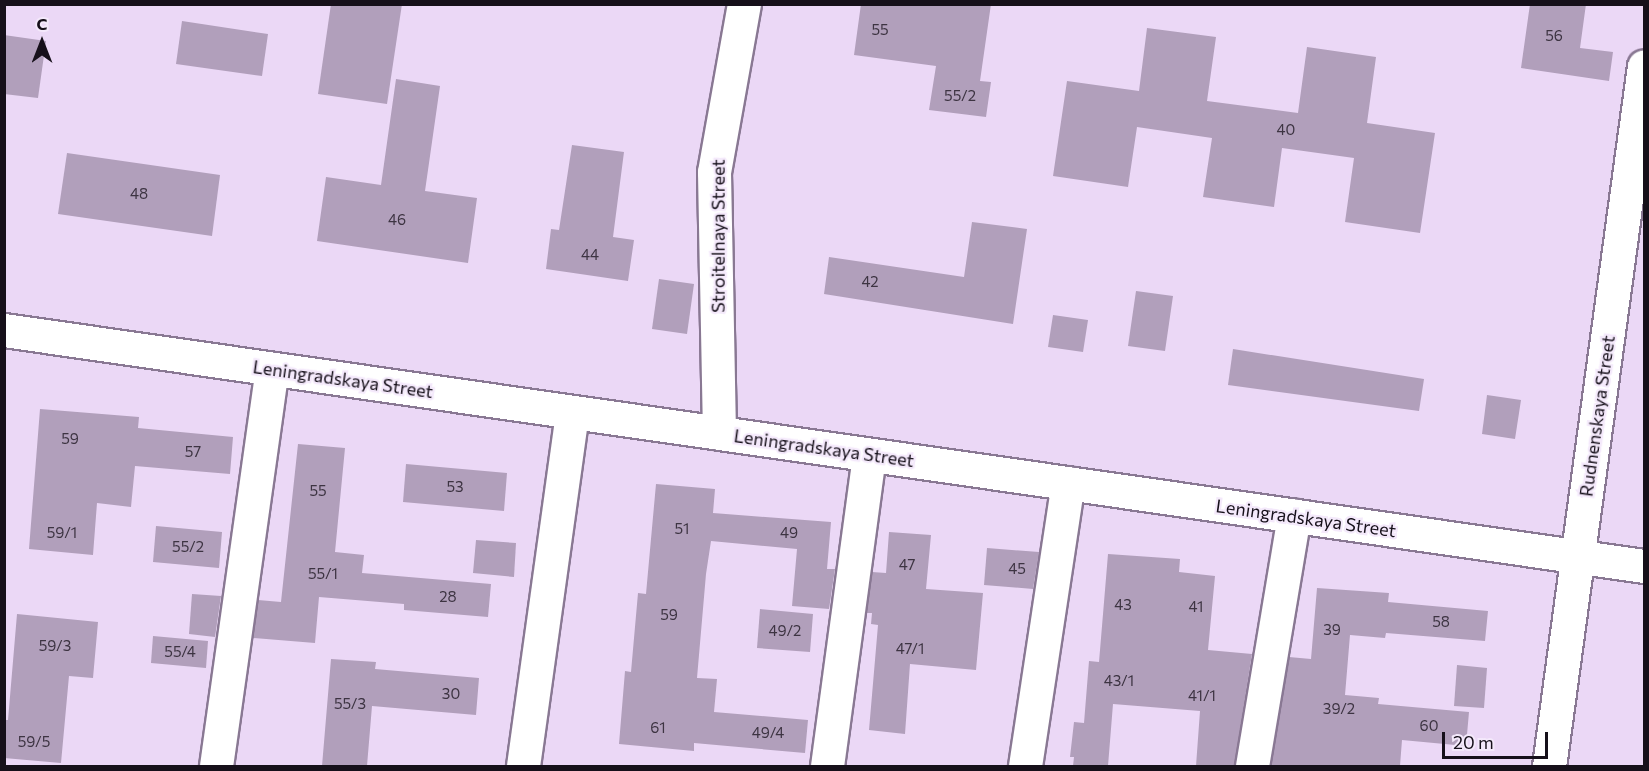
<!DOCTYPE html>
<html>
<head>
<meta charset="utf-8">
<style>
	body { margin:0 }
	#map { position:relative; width:1649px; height:771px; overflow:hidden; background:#ebd8f6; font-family:Commissioner,sans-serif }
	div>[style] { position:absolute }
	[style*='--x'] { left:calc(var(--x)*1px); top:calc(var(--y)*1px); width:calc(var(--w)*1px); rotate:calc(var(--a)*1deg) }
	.building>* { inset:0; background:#b19fbb }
	.roads { filter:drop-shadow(2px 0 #897893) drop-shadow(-2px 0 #897893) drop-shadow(0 2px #897893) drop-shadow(0 -2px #897893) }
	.minor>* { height:33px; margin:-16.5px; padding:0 16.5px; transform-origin:16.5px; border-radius:16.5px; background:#fff }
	span { translate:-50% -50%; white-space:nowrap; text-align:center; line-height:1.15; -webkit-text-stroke:4.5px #f4e9fb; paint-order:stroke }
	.number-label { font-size:15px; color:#3d3442 }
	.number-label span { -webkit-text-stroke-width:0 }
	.street-label { font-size:18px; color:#16101a }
	.frame { position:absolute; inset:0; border:6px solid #16101a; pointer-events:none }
	.north { position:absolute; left:12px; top:12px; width:60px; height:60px; -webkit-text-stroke:4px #f4e9fb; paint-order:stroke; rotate:0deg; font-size:16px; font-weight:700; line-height:24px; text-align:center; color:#16101a }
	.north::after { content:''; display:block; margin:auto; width:21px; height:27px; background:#16101a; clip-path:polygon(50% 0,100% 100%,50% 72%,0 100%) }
	.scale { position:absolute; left:1442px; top:732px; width:106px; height:27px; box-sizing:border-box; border:3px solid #16101a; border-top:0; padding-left:8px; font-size:18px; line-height:21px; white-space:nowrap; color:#16101a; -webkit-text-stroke:4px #f4e9fb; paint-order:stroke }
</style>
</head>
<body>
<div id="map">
	<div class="building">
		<i style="clip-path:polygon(331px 4px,402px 4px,387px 104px,318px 94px)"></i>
		<i style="clip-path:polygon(861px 4px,991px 4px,980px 81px,991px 82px,986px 117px,929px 110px,936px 66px,854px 55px)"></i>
		<i style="clip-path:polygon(1530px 4px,1586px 4px,1580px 48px,1613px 52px,1609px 81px,1521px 68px)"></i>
		<i style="clip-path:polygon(182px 21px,268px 34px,262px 76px,176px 64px)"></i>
		<i style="clip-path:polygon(1147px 28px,1216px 37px,1207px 101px,1298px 113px,1307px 47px,1376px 57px,1367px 123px,1435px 133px,1420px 233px,1345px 222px,1354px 158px,1282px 148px,1274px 207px,1203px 197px,1212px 138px,1137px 127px,1128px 187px,1053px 176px,1067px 81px,1139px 91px)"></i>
		<i style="clip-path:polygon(4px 35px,46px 41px,38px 98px,4px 94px)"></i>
		<i style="clip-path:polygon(396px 79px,440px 86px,425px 191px,477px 198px,468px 263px,317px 241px,326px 177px,381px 185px)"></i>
		<i style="clip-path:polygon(572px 145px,624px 152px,613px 237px,634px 240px,628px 281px,546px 269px,551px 229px,559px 230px)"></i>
		<i style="clip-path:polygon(67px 153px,220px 175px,212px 236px,58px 214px)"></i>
		<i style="clip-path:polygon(972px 222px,1027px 229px,1013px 324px,824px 294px,829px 257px,964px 277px)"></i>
		<i style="clip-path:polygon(659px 279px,694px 284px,687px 334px,652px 329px)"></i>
		<i style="clip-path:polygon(1136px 291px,1173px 296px,1165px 351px,1128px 346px)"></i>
		<i style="clip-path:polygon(1053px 315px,1088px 320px,1083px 352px,1048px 347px)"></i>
		<i style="clip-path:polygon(1233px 349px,1424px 379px,1419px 411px,1228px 385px)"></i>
		<i style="clip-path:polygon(1487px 395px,1521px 400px,1515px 439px,1482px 434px)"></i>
		<i style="clip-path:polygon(40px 409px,139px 417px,138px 428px,233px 437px,230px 474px,135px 466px,131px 507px,97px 503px,93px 555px,29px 549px)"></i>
		<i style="clip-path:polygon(298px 444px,345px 448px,335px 552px,364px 555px,362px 573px,491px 584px,488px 617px,404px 610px,404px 604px,319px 597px,315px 643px,253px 638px,258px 600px,281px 602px)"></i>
		<i style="clip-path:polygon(406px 464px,507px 473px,504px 511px,403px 502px)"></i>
		<i style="clip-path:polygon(656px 484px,715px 489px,713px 513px,831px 522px,827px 569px,835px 569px,829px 609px,792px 606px,797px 549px,711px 541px,706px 574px,697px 678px,717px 679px,714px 712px,808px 720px,805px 753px,694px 743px,694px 751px,619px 744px,625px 671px,631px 672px,638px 593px,646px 594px)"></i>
		<i style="clip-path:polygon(156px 526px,222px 532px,219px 568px,153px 562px)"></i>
		<i style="clip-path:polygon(889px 532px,931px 535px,926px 589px,983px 593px,976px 670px,910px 664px,905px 734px,869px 730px,878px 625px,871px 624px,872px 613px,867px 613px,872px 572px,886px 573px)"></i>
		<i style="clip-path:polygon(476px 540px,516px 543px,514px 577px,473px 573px)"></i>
		<i style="clip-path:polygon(987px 548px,1039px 552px,1033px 589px,984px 585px)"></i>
		<i style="clip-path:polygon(1108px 554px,1180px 559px,1179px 572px,1215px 576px,1208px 650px,1252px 654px,1234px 766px,1196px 766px,1200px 711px,1113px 704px,1108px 766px,1073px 766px,1074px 757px,1070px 757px,1074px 722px,1084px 723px,1089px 661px,1099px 662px)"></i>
		<i style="clip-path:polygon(1317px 588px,1389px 593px,1388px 602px,1488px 611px,1485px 641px,1386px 633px,1385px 638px,1350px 635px,1345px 695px,1379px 698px,1378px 704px,1469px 712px,1466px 746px,1402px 740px,1400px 766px,1271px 766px,1289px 657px,1311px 659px)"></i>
		<i style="clip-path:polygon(192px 594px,221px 596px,215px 637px,189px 634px)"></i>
		<i style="clip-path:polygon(760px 609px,813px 614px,810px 652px,757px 648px)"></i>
		<i style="clip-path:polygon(17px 614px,98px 622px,93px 678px,69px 676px,61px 763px,4px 758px,4px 720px,8px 720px)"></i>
		<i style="clip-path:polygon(153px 636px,208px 641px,206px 668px,151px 663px)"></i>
		<i style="clip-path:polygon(331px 659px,376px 662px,375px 669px,479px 678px,476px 715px,372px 706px,367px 766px,322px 766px)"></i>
		<i style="clip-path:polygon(1457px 665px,1487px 668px,1484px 708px,1454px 706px)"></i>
	</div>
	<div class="roads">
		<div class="minor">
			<i style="--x:4;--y:330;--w:1657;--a:8.19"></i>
			<i style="--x:719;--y:433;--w:261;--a:-91.1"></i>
			<i style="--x:714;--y:172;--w:171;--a:-79.9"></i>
			<i style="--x:216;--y:766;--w:401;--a:-82"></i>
			<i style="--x:523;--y:766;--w:357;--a:-82.1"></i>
			<i style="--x:827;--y:766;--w:314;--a:-82.3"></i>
			<i style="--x:1025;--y:766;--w:286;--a:-81.4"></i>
			<i style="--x:1252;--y:766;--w:254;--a:-80.5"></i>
			<i style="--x:1549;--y:766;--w:706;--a:-82.27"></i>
		</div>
	</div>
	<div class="number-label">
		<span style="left:880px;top:30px">55</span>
		<span style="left:1554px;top:36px">56</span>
		<span style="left:960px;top:96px">55/2</span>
		<span style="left:1286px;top:130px">40</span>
		<span style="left:139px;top:194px">48</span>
		<span style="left:397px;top:220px">46</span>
		<span style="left:590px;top:255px">44</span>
		<span style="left:870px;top:282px">42</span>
		<span style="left:70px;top:439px">59</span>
		<span style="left:193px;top:452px">57</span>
		<span style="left:455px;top:487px">53</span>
		<span style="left:318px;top:491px">55</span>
		<span style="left:682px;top:529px">51</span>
		<span style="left:62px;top:533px">59/1</span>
		<span style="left:789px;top:533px">49</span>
		<span style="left:188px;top:547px">55/2</span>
		<span style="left:907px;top:565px">47</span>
		<span style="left:1017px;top:569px">45</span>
		<span style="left:323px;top:574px">55/1</span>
		<span style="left:448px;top:597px">28</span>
		<span style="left:1123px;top:605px">43</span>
		<span style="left:1196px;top:607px">41</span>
		<span style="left:669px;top:615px">59</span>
		<span style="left:1441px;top:622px">58</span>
		<span style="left:1332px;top:630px">39</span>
		<span style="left:785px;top:631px">49/2</span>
		<span style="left:55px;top:646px">59/3</span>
		<span style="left:910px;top:649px">47/1</span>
		<span style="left:180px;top:652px">55/4</span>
		<span style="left:1119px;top:681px">43/1</span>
		<span style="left:451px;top:694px">30</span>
		<span style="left:1202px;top:696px">41/1</span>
		<span style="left:350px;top:704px">55/3</span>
		<span style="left:1339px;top:709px">39/2</span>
		<span style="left:1429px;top:726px">60</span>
		<span style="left:658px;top:728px">61</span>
		<span style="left:768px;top:733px">49/4</span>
		<span style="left:34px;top:742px">59/5</span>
	</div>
	<div class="street-label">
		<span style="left:718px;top:236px;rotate:-90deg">Stroitelnaya Street</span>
		<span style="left:343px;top:379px;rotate:8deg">Leningradskaya Street</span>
		<span style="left:1597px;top:416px;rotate:-82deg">Rudnenskaya Street</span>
		<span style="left:824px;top:448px;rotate:8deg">Leningradskaya Street</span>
		<span style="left:1306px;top:518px;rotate:8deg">Leningradskaya Street</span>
	</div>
	<div class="frame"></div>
	<div class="north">С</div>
	<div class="scale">20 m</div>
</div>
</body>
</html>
